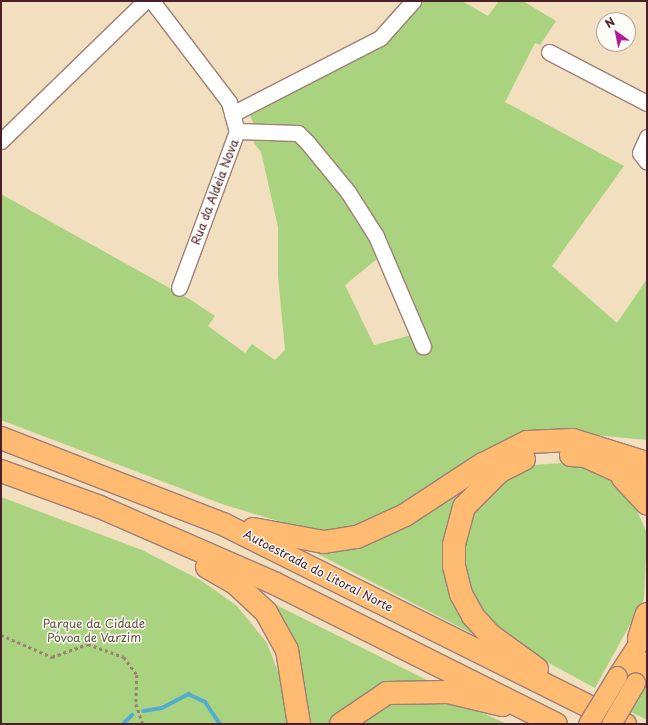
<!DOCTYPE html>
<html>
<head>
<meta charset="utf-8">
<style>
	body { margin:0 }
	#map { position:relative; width:648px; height:725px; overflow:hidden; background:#f2dfc0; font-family:"Playpen Sans",sans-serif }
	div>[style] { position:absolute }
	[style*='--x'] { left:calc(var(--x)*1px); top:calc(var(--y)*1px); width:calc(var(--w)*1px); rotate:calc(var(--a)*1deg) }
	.green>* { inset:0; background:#a9d37f }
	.stream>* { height:4px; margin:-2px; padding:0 2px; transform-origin:2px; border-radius:2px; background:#55acd2 }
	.path>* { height:2.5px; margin-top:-1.25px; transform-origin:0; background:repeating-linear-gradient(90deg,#9e7f76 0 3px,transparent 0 6px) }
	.roads { filter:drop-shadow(1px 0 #9e7f76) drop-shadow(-1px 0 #9e7f76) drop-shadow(0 1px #9e7f76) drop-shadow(0 -1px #9e7f76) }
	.minor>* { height:15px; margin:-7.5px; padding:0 7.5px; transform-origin:7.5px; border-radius:7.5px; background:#fff }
	.major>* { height:19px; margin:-9.5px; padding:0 9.5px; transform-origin:9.5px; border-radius:9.5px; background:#ffbb71 }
	.highway>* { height:22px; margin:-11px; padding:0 11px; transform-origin:11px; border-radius:11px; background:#ffbb71 }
	.bridges { filter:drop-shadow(1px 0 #9e7f76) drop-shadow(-1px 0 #9e7f76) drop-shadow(0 1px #9e7f76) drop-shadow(0 -1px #9e7f76) }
	.major-bridge>* { height:19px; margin:-9.5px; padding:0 9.5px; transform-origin:9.5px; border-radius:9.5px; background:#ffbb71 }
	span { translate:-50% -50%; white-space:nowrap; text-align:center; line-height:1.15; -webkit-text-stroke:3px #fdfcf7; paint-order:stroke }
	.street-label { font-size:12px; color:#4a1f2b }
	.park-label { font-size:12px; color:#654 }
	.frame { position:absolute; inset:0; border:2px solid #4a1f2b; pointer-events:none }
	.north { position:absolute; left:596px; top:12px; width:40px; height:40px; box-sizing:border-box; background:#fdfcf7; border:1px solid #b5a4a5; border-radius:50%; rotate:327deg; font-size:11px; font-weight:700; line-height:16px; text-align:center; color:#4a1f2b }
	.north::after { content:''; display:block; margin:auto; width:14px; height:18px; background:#b5179e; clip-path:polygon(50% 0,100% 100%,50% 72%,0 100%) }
</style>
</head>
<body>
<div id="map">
	<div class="green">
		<i style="clip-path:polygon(evenodd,419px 1px,462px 1px,488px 16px,499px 1px,523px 1px,556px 21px,540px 45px,535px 43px,505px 102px,624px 166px,552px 266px,617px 323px,647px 279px,647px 440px,542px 430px,520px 435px,419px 497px,354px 529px,307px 530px,222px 504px,1px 420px,1px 194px,191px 300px,215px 316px,208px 326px,245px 353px,252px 344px,275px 360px,285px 350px,278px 276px,278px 227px,261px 152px,254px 143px,256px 130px,250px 115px,317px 74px,390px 40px,419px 1px,388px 250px,430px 350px,421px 352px,412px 335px,374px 345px,345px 285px,388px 250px)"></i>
		<i style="clip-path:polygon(571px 444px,638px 464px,647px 468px,647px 477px,606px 457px,557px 446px,515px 454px,476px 481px,456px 508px,445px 547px,448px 585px,473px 634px,312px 551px,313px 547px,346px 546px,400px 525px,514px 452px,543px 445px)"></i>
		<i style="clip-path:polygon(563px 463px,591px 469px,612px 482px,632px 500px,647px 533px,644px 599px,595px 688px,510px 642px,491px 626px,471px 596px,462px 550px,469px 521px,482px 499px,504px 479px,533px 465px)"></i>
		<i style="clip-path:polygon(1px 497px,142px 550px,202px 581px,237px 606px,267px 643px,282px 682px,287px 724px,1px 724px)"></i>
		<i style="clip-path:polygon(268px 601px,431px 682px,376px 689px,343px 709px,329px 724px,306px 724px)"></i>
		<i style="clip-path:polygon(647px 676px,647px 720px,627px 710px)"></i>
		<i style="clip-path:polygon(431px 697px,472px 708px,507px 724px,354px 724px,383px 705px)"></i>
	</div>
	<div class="stream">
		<i style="--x:143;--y:711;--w:19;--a:-9"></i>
		<i style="--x:162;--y:708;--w:30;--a:-28"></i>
		<i style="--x:188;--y:694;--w:19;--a:25"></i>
		<i style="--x:205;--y:702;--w:27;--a:56"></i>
		<i style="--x:123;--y:724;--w:13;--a:-45"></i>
	</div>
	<div class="path">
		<i style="--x:1;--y:635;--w:56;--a:23.3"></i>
		<i style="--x:52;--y:657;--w:38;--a:-20"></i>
		<i style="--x:88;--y:644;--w:38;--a:20"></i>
		<i style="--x:124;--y:657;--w:22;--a:54"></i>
		<i style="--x:137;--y:675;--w:29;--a:92"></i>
		<i style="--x:136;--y:704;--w:21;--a:71"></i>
	</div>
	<div class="roads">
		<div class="minor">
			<i style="--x:152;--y:1;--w:127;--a:52.7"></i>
			<i style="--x:229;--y:102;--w:30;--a:75"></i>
			<i style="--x:237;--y:131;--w:167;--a:110.3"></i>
			<i style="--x:549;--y:52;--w:110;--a:27.5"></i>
			<i style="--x:232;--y:114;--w:166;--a:-27.2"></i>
			<i style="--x:380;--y:38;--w:50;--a:-48.3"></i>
			<i style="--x:237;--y:131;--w:61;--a:1.9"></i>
			<i style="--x:298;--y:133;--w:13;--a:45"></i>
			<i style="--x:307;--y:142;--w:65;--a:50.6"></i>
			<i style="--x:348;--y:192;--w:52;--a:57.5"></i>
			<i style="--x:376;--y:236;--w:120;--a:66.9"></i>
			<i style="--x:647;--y:137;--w:17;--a:114"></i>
			<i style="--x:640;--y:153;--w:11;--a:52"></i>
			<i style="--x:1;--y:141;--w:201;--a:-44.2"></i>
		</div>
		<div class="major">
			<i style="--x:617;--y:676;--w:55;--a:-56.9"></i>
			<i style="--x:635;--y:683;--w:25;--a:-61"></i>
		</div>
		<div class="highway">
			<i style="--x:1;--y:438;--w:240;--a:21.2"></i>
			<i style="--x:225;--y:525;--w:447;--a:26.5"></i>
			<i style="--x:571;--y:455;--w:14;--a:4"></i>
			<i style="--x:585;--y:456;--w:68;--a:24.3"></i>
			<i style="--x:524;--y:459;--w:28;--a:153"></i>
			<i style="--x:499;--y:472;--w:49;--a:135"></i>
			<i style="--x:464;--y:507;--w:39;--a:105"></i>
			<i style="--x:454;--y:545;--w:21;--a:90"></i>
			<i style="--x:454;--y:566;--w:29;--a:76"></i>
			<i style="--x:461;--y:594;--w:25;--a:61"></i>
			<i style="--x:473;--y:616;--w:25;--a:48"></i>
			<i style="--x:490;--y:635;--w:58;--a:35.9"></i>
			<i style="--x:1;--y:471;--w:105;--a:20"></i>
			<i style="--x:100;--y:507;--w:192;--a:23.6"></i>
			<i style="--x:276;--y:584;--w:313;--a:26.6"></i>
			<i style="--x:623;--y:478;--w:35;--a:47"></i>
			<i style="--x:253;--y:529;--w:72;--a:10.4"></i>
			<i style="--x:324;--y:542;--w:33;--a:-9"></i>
			<i style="--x:357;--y:537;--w:53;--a:-24.6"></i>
			<i style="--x:405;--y:515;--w:93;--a:-33.2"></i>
			<i style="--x:483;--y:464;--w:49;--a:-26.6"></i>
			<i style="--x:527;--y:442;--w:46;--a:-2.5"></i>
			<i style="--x:573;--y:440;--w:77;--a:17.3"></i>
			<i style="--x:207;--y:567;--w:34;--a:30"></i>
			<i style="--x:236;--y:584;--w:41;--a:43"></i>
			<i style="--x:266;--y:612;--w:43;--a:61.1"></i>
			<i style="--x:287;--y:650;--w:75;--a:80.8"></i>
			<i style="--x:639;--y:638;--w:25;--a:-72"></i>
			<i style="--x:341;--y:724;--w:55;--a:-34"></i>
			<i style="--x:387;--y:693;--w:61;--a:-0.9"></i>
			<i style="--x:448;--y:692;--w:56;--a:13.5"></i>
		</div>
	</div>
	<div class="bridges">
		<div class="major-bridge">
			<i style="--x:588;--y:724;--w:56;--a:-58.9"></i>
			<i style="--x:611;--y:724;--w:48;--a:-59.7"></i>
		</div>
	</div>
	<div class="street-label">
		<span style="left:215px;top:192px;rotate:-69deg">Rua da Aldeia Nova</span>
		<span style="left:318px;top:571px;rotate:27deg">Autoestrada do Litoral Norte</span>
	</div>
	<div class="park-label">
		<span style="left:94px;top:631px">Parque da Cidade<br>Póvoa de Varzim</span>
	</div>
	<div class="frame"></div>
	<div class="north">N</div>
</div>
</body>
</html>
